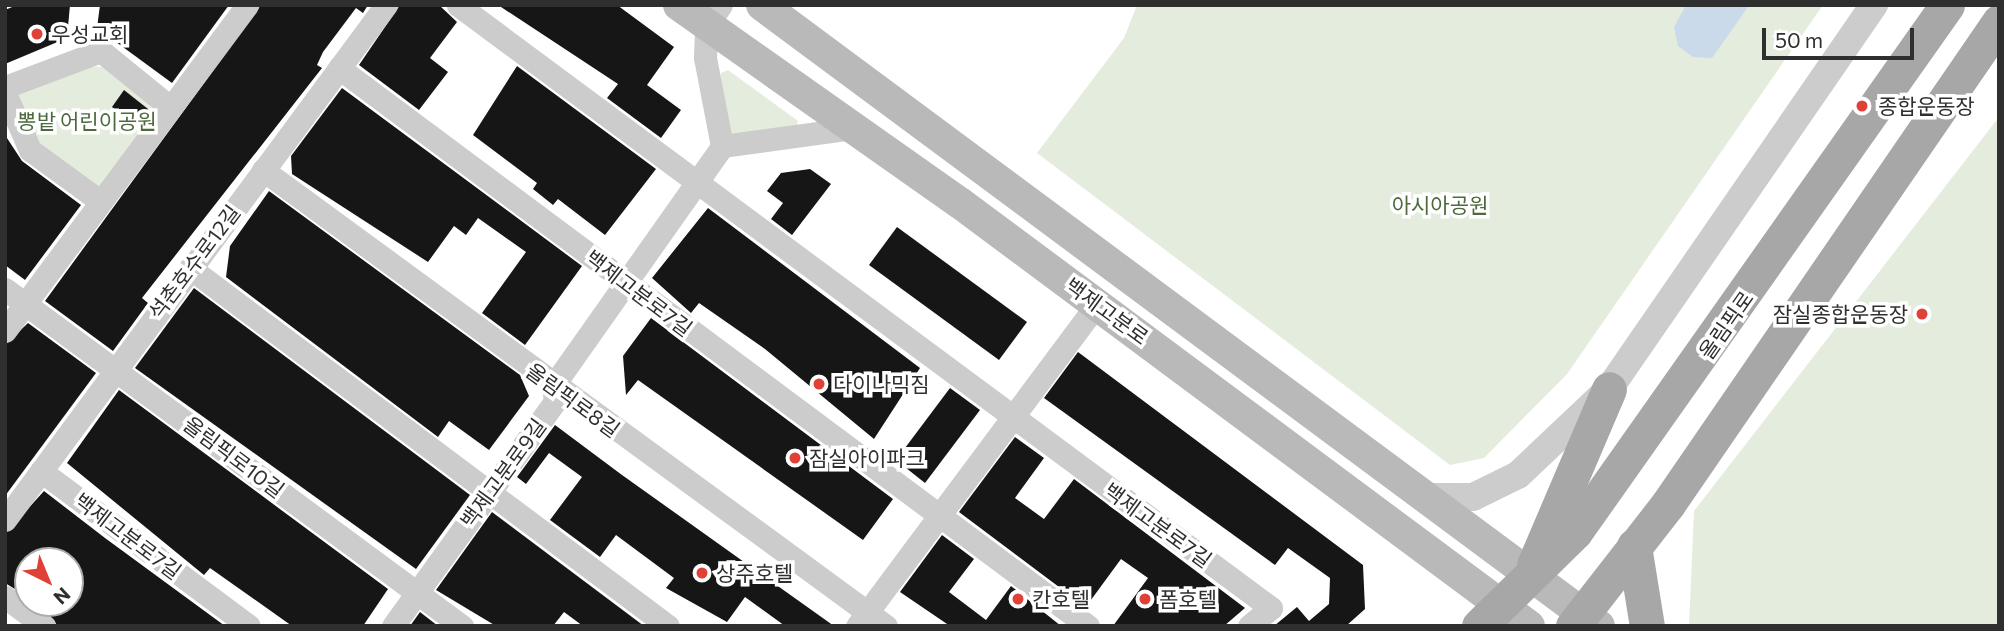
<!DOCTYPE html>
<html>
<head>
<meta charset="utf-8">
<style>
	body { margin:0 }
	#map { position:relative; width:2004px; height:631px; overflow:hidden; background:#fff; font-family:Commissioner,"Noto Sans KR",sans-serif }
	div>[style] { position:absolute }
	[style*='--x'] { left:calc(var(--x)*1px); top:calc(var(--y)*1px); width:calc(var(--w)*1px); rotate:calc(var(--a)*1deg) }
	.green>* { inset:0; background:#e3ecdd }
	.water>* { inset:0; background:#cadaeb }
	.building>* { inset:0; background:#161616 }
	.minor>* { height:23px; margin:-11.5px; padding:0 11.5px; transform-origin:11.5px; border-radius:11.5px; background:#ccc }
	.tertiary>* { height:28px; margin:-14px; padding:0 14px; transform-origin:14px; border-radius:14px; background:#ccc }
	.secondary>* { height:32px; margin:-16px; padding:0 16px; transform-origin:16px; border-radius:16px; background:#b9b9b9 }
	.primary>* { height:35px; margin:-17.5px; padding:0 17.5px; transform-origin:17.5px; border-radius:17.5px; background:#a7a7a7 }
	.dots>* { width:19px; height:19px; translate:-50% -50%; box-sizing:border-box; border:4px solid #fff; border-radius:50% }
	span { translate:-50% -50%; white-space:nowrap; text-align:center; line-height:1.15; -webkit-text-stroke:7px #fff; paint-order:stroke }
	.poi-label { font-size:21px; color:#2f2f2f }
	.left { translate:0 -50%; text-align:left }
	.right { translate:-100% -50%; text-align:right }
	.park-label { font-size:21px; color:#4c6a3d }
	.street-label { font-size:21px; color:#2f2f2f }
	.frame { position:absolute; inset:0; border:7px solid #2f2f2f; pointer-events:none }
	.north { position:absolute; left:14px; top:547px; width:70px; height:70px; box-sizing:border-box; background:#fff; border:2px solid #acacac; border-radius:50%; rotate:137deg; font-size:19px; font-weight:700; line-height:28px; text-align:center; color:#2f2f2f }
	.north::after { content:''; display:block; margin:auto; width:24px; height:32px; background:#e04137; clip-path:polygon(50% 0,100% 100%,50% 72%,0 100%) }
	.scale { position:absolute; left:1762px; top:28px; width:152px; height:32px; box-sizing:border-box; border:4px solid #2f2f2f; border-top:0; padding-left:9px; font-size:21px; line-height:24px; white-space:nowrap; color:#2f2f2f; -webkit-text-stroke:5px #fff; paint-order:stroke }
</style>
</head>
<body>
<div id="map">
	<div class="green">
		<i style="clip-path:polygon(1137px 5px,1823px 5px,1567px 374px,1484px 458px,1450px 465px,1037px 153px,1124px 38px)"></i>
		<i style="clip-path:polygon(86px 66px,105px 67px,161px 110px,99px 193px,36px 150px,11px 94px)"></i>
		<i style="clip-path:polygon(728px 70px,798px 121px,796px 129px,722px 134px,721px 73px)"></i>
		<i style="clip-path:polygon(1999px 117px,1999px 626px,1689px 626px,1694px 511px)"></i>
	</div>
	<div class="water">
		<i style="clip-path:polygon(1686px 5px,1747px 5px,1748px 7px,1712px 58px,1693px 57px,1678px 46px,1674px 27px)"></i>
	</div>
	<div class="building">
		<i style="clip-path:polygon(17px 5px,70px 5px,67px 38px,5px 64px,5px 10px)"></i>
		<i style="clip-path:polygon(100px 5px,229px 5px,172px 83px,97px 28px)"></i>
		<i style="clip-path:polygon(261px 5px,368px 5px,363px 13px,356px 8px,323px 52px,317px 65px,322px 68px,142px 298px,148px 303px,113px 351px,45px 301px)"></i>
		<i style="clip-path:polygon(400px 5px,439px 5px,457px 22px,430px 58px,448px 72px,419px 110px,359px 65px)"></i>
		<i style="clip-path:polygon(498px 5px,617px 5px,674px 47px,647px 85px,681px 110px,661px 138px,607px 98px,618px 84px)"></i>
		<i style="clip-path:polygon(517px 66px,656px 169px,605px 235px,558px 199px,553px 205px,533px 189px,537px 183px,473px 135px)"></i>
		<i style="clip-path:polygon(342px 88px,582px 266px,525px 345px,482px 313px,526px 252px,478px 218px,466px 235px,454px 226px,428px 262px,292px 174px,291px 156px)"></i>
		<i style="clip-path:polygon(124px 90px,148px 109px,136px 125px,112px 107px)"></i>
		<i style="clip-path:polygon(5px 135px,22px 161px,81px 205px,25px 280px,5px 265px)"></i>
		<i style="clip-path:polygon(810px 169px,831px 184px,792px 235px,771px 219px,783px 203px,767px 191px,781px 173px)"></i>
		<i style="clip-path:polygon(269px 191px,520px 375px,529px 396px,489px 450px,449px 421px,438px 437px,226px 277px,230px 246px)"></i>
		<i style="clip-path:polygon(708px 208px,920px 368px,874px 439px,765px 349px,699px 303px,691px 313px,652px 278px)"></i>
		<i style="clip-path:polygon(897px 227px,1027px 322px,999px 360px,869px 265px)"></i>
		<i style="clip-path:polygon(194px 288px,470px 495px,416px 569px,135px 368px)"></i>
		<i style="clip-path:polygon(651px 318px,893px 499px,863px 540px,638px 380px,626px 395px,623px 356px)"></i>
		<i style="clip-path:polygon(28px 323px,96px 373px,5px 496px,5px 345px)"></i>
		<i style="clip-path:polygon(1078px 352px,1363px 565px,1365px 609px,1346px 626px,1274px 626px,1297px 607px,1309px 621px,1329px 604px,1330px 578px,1288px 548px,1275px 565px,1044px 398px)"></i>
		<i style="clip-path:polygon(950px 388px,980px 410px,925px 483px,896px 460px)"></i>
		<i style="clip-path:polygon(119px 390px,388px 589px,363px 626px,292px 626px,210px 568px,204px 575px,67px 463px)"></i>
		<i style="clip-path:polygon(555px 425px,622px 475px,834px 626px,785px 626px,745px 597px,727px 622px,666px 588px,674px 578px,616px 535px,600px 557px,550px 520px,582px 477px,549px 453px,526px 484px,517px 477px)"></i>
		<i style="clip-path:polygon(1015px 437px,1044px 458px,1015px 498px,1044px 519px,1074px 479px,1245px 608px,1224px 626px,1113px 626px,1148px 578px,1121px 559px,1088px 604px,1079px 602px,959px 512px)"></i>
		<i style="clip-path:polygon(44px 491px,105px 538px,225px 626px,58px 626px,37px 603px,70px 603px,70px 561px,28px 561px,28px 597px,5px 583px,5px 534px)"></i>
		<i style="clip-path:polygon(492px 512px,644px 626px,583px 626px,564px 612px,553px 626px,496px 626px,436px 590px)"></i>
		<i style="clip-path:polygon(942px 535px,974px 559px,949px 592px,986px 620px,1011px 586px,1061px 626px,950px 626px,900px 592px)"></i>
		<i style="clip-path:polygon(420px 612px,438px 626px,410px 626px)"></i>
	</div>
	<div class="minor">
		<i style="--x:458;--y:5;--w:1012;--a:36.56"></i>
		<i style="--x:1271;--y:608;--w:28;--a:141"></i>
		<i style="--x:339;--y:68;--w:934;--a:36.69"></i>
		<i style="--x:5;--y:87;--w:103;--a:-20.6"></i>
		<i style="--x:101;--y:51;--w:89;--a:39.1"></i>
		<i style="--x:5;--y:93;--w:62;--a:66.3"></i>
		<i style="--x:30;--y:150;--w:87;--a:36.1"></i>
		<i style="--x:722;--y:146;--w:132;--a:-7.8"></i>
		<i style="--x:263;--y:170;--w:772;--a:36.2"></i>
		<i style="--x:190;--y:268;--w:597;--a:36.83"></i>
		<i style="--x:5;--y:289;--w:568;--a:36.41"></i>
		<i style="--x:5;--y:331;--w:406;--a:-53.4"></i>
		<i style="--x:41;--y:471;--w:259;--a:36.7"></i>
		<i style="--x:5;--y:520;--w:641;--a:-53.51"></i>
		<i style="--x:5;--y:597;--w:49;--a:36.6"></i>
		<i style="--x:393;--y:626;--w:277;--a:-54.2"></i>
		<i style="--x:555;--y:401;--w:15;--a:-98"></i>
		<i style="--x:553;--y:386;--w:294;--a:-54.8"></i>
		<i style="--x:722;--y:146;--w:90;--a:-100.9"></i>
		<i style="--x:705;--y:58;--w:31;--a:-88"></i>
		<i style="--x:706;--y:27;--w:27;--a:-56"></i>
		<i style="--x:857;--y:626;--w:402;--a:-53.3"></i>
	</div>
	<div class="tertiary">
		<i style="--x:1433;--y:497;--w:40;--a:0"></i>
		<i style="--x:1473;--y:497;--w:50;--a:-26.1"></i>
		<i style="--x:1518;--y:475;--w:125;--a:-43.4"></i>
		<i style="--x:1609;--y:389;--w:467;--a:-55.4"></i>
	</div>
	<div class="secondary">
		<i style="--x:679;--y:5;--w:344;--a:35.2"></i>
		<i style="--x:960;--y:203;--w:709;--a:36.63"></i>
		<i style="--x:762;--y:5;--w:1042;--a:36.57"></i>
	</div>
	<div class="primary">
		<i style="--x:1634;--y:546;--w:81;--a:80.8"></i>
		<i style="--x:1534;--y:565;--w:191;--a:-66.9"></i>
		<i style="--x:1479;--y:626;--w:134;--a:-44.4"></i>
		<i style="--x:1575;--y:532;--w:645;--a:-54.78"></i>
		<i style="--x:1573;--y:626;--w:155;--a:-52.1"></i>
		<i style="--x:1668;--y:504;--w:585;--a:-55.52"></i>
	</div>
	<div class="dots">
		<i style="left:37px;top:34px;background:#e04137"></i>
		<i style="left:1862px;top:106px;background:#e04137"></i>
		<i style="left:1922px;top:314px;background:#e04137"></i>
		<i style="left:819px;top:384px;background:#e04137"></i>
		<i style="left:795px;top:458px;background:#e04137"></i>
		<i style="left:702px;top:573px;background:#e04137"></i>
		<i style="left:1018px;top:599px;background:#e04137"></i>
		<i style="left:1145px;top:599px;background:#e04137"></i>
	</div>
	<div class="poi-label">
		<span class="left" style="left:51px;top:34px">우성교회</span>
		<span class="left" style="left:1878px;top:106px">종합운동장</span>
		<span class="right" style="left:1908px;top:314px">잠실종합운동장</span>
		<span class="left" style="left:833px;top:384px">다이나믹짐</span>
		<span class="left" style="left:809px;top:458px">잠실아이파크</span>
		<span class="left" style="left:716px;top:573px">상주호텔</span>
		<span class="left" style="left:1032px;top:599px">칸호텔</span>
		<span class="left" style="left:1159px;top:599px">폼호텔</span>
	</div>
	<div class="park-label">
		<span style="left:87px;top:121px">뽕밭 어린이공원</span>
		<span style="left:1440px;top:205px">아시아공원</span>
	</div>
	<div class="street-label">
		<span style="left:194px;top:262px;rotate:-53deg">석촌호수로12길</span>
		<span style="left:639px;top:293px;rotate:37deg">백제고분로7길</span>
		<span style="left:1107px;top:311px;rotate:36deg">백제고분로</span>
		<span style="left:1726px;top:325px;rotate:-55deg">올림픽로</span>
		<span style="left:573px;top:400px;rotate:36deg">올림픽로8길</span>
		<span style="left:234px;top:457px;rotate:37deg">올림픽로10길</span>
		<span style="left:503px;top:473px;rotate:-54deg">백제고분로9길</span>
		<span style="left:1158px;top:525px;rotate:36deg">백제고분로7길</span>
		<span style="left:128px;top:536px;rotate:37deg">백제고분로7길</span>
	</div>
	<div class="frame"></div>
	<div class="north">N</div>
	<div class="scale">50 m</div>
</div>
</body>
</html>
